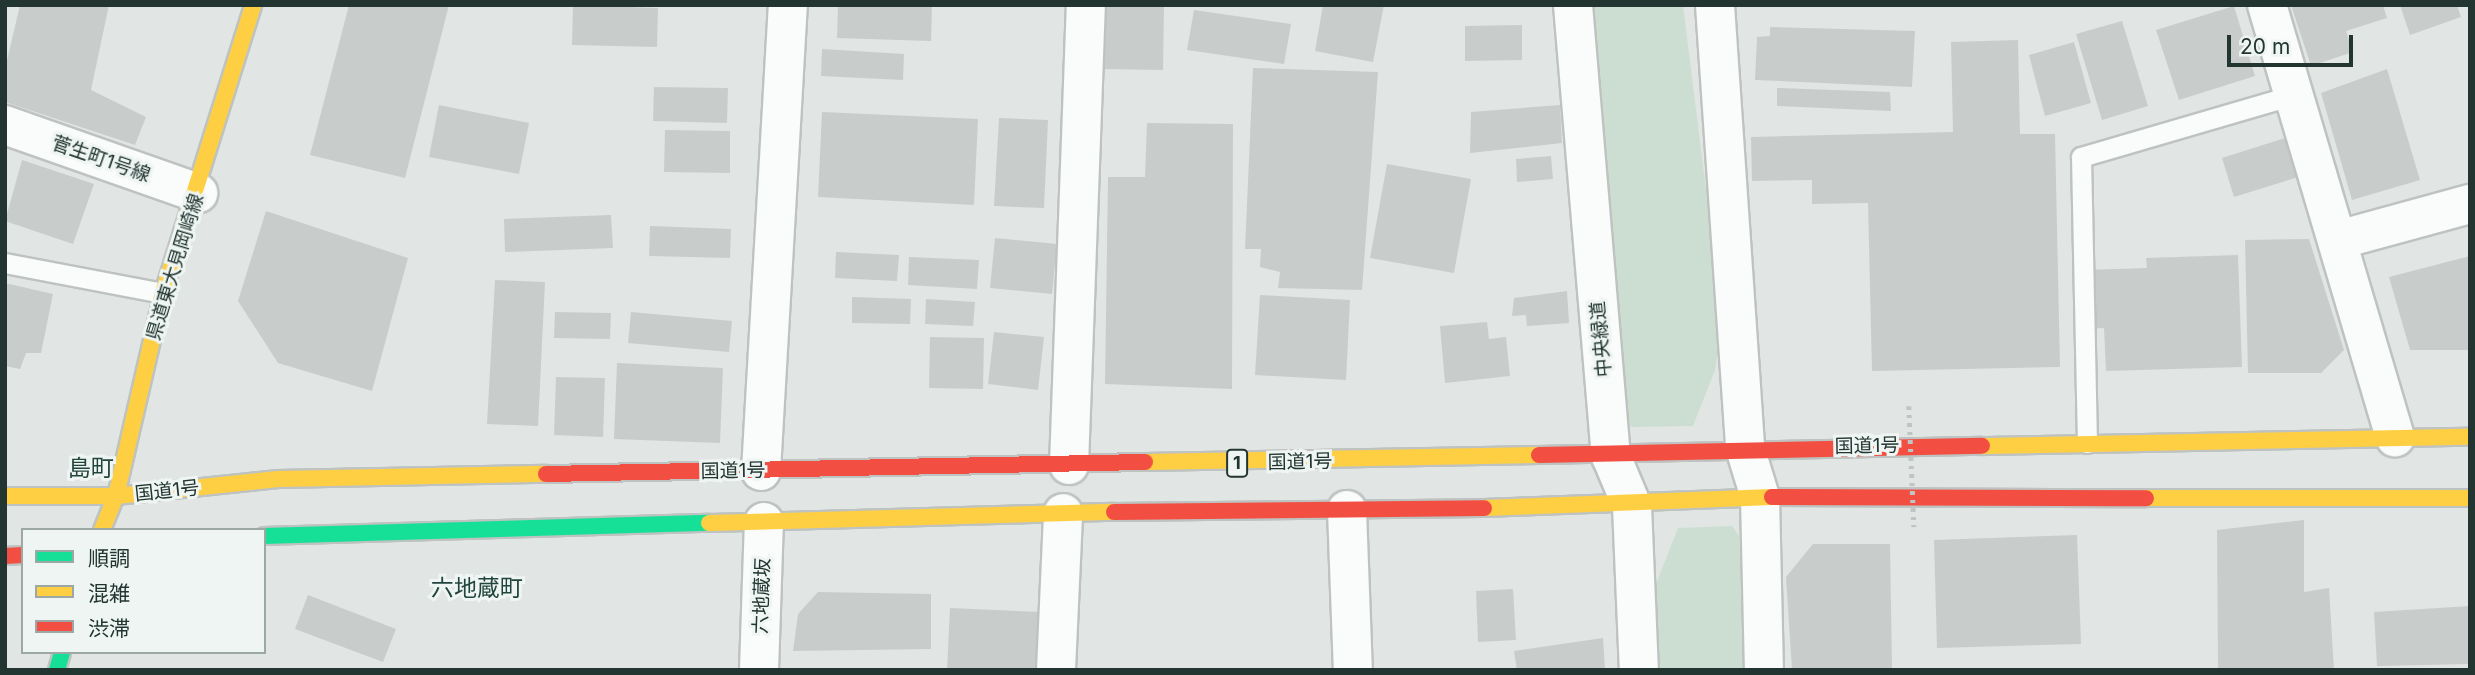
<!DOCTYPE html>
<html>
<head>
<meta charset="utf-8">
<style>
	body { margin:0 }
	#map { position:relative; width:2475px; height:675px; overflow:hidden; background:#e1e6e4; font-family:Inter,"Noto Sans JP",sans-serif }
	div>[style] { position:absolute }
	[style*='--x'] { left:calc(var(--x)*1px); top:calc(var(--y)*1px); width:calc(var(--w)*1px); rotate:calc(var(--a)*1deg) }
	.green>* { inset:0; background:#ccded1 }
	.building>* { inset:0; background:#c8cdcb }
	.roads { filter:drop-shadow(2px 0 #bec3c1) drop-shadow(-2px 0 #bec3c1) drop-shadow(0 2px #bec3c1) drop-shadow(0 -2px #bec3c1) }
	.lane>* { height:19px; margin:-9.5px; padding:0 9.5px; transform-origin:9.5px; border-radius:9.5px; background:#fafbfb }
	.street>* { height:38px; margin:-19px; padding:0 19px; transform-origin:19px; border-radius:19px; background:#fafbfb }
	.fast>* { height:16px; margin:-8px; padding:0 8px; transform-origin:8px; border-radius:8px; background:#16e098 }
	.slow>* { height:16px; margin:-8px; padding:0 8px; transform-origin:8px; border-radius:8px; background:#ffcf43 }
	.jam>* { height:16px; margin:-8px; padding:0 8px; transform-origin:8px; border-radius:8px; background:#f24e42 }
	.path-bridge>* { height:4.5px; margin-top:-2.25px; transform-origin:0; background:repeating-linear-gradient(90deg,#bfc5c4 0 3.5px,transparent 0 8.5px) }
	span { translate:-50% -50%; white-space:nowrap; text-align:center; line-height:1.15; -webkit-text-stroke:6px #eef5f2; paint-order:stroke }
	.shield-label span { padding:2px 5px; background:#eef5f2; border:2px solid; border-radius:5px; -webkit-text-stroke-width:0 }
	.shield-label { font-size:18px; color:#223531; font-weight:700 }
	.street-label { font-size:19px; color:#223531 }
	.quarter-label { font-size:23px; color:#21453c }
	.frame { position:absolute; inset:0; border:7px solid #223531; pointer-events:none }
	.legend { position:absolute; left:21px; top:528px; width:245px; height:126px; box-sizing:border-box; background:#eef5f2; border:2px solid #9ca8a5; margin:0; padding:9px 12px; list-style:none; font-size:21px; color:#223531 }
	.legend li { display:flex; align-items:center; gap:14px; height:35px }
	.legend b { width:35px; border:2px solid #9ca8a5 }
	.scale { position:absolute; left:2227px; top:35px; width:126px; height:32px; box-sizing:border-box; border:4px solid #223531; border-top:0; padding-left:9px; font-size:21px; line-height:24px; white-space:nowrap; color:#223531; -webkit-text-stroke:5px #eef5f2; paint-order:stroke }
</style>
</head>
<body>
<div id="map">
	<div class="green">
		<i style="clip-path:polygon(1594px 5px,1683px 5px,1723px 326px,1715px 370px,1693px 426px,1631px 427px,1622px 403px,1590px 47px,1597px 42px)"></i>
		<i style="clip-path:polygon(1732px 526px,1742px 540px,1747px 670px,1651px 670px,1647px 607px,1678px 528px)"></i>
	</div>
	<div class="building">
		<i style="clip-path:polygon(20px 5px,109px 5px,91px 90px,146px 117px,135px 145px,5px 102px,5px 69px)"></i>
		<i style="clip-path:polygon(349px 5px,449px 5px,405px 178px,310px 155px)"></i>
		<i style="clip-path:polygon(573px 5px,658px 8px,657px 47px,572px 45px)"></i>
		<i style="clip-path:polygon(838px 5px,932px 5px,931px 41px,837px 38px)"></i>
		<i style="clip-path:polygon(1106px 5px,1164px 5px,1163px 70px,1102px 69px)"></i>
		<i style="clip-path:polygon(1323px 5px,1384px 5px,1373px 62px,1315px 51px)"></i>
		<i style="clip-path:polygon(2291px 5px,2383px 5px,2387px 18px,2346px 31px,2353px 52px,2311px 66px)"></i>
		<i style="clip-path:polygon(2400px 5px,2457px 5px,2461px 17px,2410px 35px)"></i>
		<i style="clip-path:polygon(2234px 6px,2255px 76px,2179px 100px,2156px 30px)"></i>
		<i style="clip-path:polygon(1194px 10px,1291px 24px,1284px 64px,1187px 50px)"></i>
		<i style="clip-path:polygon(2122px 21px,2148px 106px,2102px 120px,2076px 34px)"></i>
		<i style="clip-path:polygon(1522px 25px,1522px 60px,1465px 61px,1465px 26px)"></i>
		<i style="clip-path:polygon(1770px 27px,1915px 31px,1912px 87px,1755px 80px,1757px 37px,1770px 36px)"></i>
		<i style="clip-path:polygon(2018px 40px,2020px 134px,2055px 134px,2060px 367px,1872px 371px,1868px 203px,1812px 204px,1812px 180px,1752px 181px,1751px 137px,1953px 132px,1951px 42px)"></i>
		<i style="clip-path:polygon(2074px 42px,2091px 103px,2045px 116px,2029px 55px)"></i>
		<i style="clip-path:polygon(822px 49px,904px 54px,903px 80px,821px 76px)"></i>
		<i style="clip-path:polygon(1253px 68px,1378px 72px,1362px 290px,1278px 288px,1280px 272px,1260px 267px,1261px 249px,1245px 249px)"></i>
		<i style="clip-path:polygon(2387px 69px,2420px 180px,2352px 200px,2321px 93px)"></i>
		<i style="clip-path:polygon(654px 87px,728px 88px,727px 123px,653px 121px)"></i>
		<i style="clip-path:polygon(1777px 88px,1890px 92px,1891px 111px,1777px 106px)"></i>
		<i style="clip-path:polygon(439px 105px,529px 123px,519px 174px,429px 157px)"></i>
		<i style="clip-path:polygon(1560px 105px,1562px 143px,1470px 153px,1471px 112px)"></i>
		<i style="clip-path:polygon(822px 112px,978px 119px,974px 205px,818px 197px)"></i>
		<i style="clip-path:polygon(999px 118px,1048px 120px,1044px 208px,994px 206px)"></i>
		<i style="clip-path:polygon(1147px 123px,1233px 124px,1232px 389px,1105px 384px,1108px 177px,1145px 177px)"></i>
		<i style="clip-path:polygon(665px 130px,730px 131px,730px 173px,664px 172px)"></i>
		<i style="clip-path:polygon(2285px 138px,2298px 177px,2234px 197px,2222px 158px)"></i>
		<i style="clip-path:polygon(1551px 156px,1553px 179px,1517px 182px,1516px 159px)"></i>
		<i style="clip-path:polygon(22px 160px,94px 184px,73px 244px,5px 221px)"></i>
		<i style="clip-path:polygon(1387px 164px,1471px 179px,1454px 273px,1370px 258px)"></i>
		<i style="clip-path:polygon(266px 211px,408px 258px,372px 391px,278px 363px,238px 301px)"></i>
		<i style="clip-path:polygon(611px 215px,613px 248px,505px 252px,504px 219px)"></i>
		<i style="clip-path:polygon(650px 226px,731px 229px,730px 258px,649px 256px)"></i>
		<i style="clip-path:polygon(995px 238px,1057px 244px,1052px 294px,990px 288px)"></i>
		<i style="clip-path:polygon(2309px 239px,2344px 350px,2321px 373px,2248px 373px,2245px 240px)"></i>
		<i style="clip-path:polygon(836px 252px,899px 255px,897px 281px,835px 278px)"></i>
		<i style="clip-path:polygon(2238px 255px,2242px 367px,2106px 371px,2104px 328px,2086px 329px,2085px 270px,2147px 268px,2146px 258px)"></i>
		<i style="clip-path:polygon(2470px 256px,2470px 350px,2410px 350px,2389px 277px)"></i>
		<i style="clip-path:polygon(909px 257px,979px 260px,977px 289px,908px 285px)"></i>
		<i style="clip-path:polygon(495px 280px,545px 282px,538px 426px,487px 424px)"></i>
		<i style="clip-path:polygon(5px 283px,53px 294px,41px 353px,26px 353px,20px 369px,5px 366px)"></i>
		<i style="clip-path:polygon(1567px 291px,1569px 323px,1527px 326px,1526px 315px,1512px 316px,1514px 298px)"></i>
		<i style="clip-path:polygon(1260px 295px,1350px 300px,1346px 380px,1255px 375px)"></i>
		<i style="clip-path:polygon(852px 297px,911px 299px,910px 324px,852px 323px)"></i>
		<i style="clip-path:polygon(926px 299px,975px 302px,973px 326px,925px 324px)"></i>
		<i style="clip-path:polygon(555px 312px,611px 313px,610px 339px,554px 338px)"></i>
		<i style="clip-path:polygon(631px 312px,732px 321px,729px 352px,628px 343px)"></i>
		<i style="clip-path:polygon(1487px 322px,1489px 339px,1506px 337px,1510px 376px,1445px 383px,1440px 326px)"></i>
		<i style="clip-path:polygon(994px 332px,1044px 337px,1038px 390px,988px 384px)"></i>
		<i style="clip-path:polygon(930px 337px,984px 338px,983px 389px,929px 388px)"></i>
		<i style="clip-path:polygon(617px 363px,723px 368px,720px 443px,614px 439px)"></i>
		<i style="clip-path:polygon(556px 377px,605px 378px,603px 437px,554px 435px)"></i>
		<i style="clip-path:polygon(2304px 520px,2304px 592px,2329px 588px,2334px 670px,2218px 670px,2217px 530px)"></i>
		<i style="clip-path:polygon(2077px 535px,2081px 644px,1937px 648px,1934px 540px)"></i>
		<i style="clip-path:polygon(1813px 544px,1890px 544px,1892px 670px,1792px 670px,1786px 577px)"></i>
		<i style="clip-path:polygon(1513px 589px,1516px 640px,1478px 642px,1476px 591px)"></i>
		<i style="clip-path:polygon(818px 592px,931px 594px,931px 649px,793px 651px,798px 614px)"></i>
		<i style="clip-path:polygon(308px 595px,396px 629px,383px 662px,295px 629px)"></i>
		<i style="clip-path:polygon(2470px 606px,2470px 664px,2377px 666px,2374px 612px)"></i>
		<i style="clip-path:polygon(950px 608px,1041px 612px,1038px 670px,947px 670px)"></i>
		<i style="clip-path:polygon(1603px 638px,1605px 670px,1517px 670px,1514px 651px)"></i>
	</div>
	<div class="roads">
		<div class="lane">
			<i style="--x:5;--y:263;--w:161;--a:10.8"></i>
			<i style="--x:2087;--y:443;--w:286;--a:-91.2"></i>
			<i style="--x:2081;--y:157;--w:221;--a:-16.3"></i>
		</div>
		<div class="street">
			<i style="--x:1573;--y:5;--w:453;--a:85.2"></i>
			<i style="--x:1611;--y:456;--w:54;--a:67.2"></i>
			<i style="--x:1632;--y:506;--w:164;--a:87.6"></i>
			<i style="--x:1715;--y:5;--w:444;--a:86.1"></i>
			<i style="--x:1745;--y:448;--w:51;--a:73"></i>
			<i style="--x:1760;--y:497;--w:173;--a:88.7"></i>
			<i style="--x:2267;--y:5;--w:451;--a:73.5"></i>
			<i style="--x:5;--y:125;--w:205;--a:19.4"></i>
			<i style="--x:2338;--y:240;--w:137;--a:-15.3"></i>
			<i style="--x:1069;--y:465;--w:460;--a:-87.9"></i>
			<i style="--x:761;--y:471;--w:467;--a:-86.7"></i>
			<i style="--x:1347;--y:510;--w:160;--a:87.9"></i>
			<i style="--x:759;--y:670;--w:148;--a:-88.1"></i>
			<i style="--x:1056;--y:670;--w:157;--a:-87.4"></i>
		</div>
		<div class="fast">
			<i style="--x:264;--y:536;--w:445;--a:-1.7"></i>
			<i style="--x:57;--y:670;--w:19;--a:-74"></i>
		</div>
		<div class="slow">
			<i style="--x:1982;--y:446;--w:488;--a:-1.1"></i>
			<i style="--x:1145;--y:462;--w:394;--a:-1"></i>
			<i style="--x:5;--y:496;--w:111;--a:0"></i>
			<i style="--x:116;--y:496;--w:163;--a:-6"></i>
			<i style="--x:278;--y:479;--w:268;--a:-1.1"></i>
			<i style="--x:2146;--y:498;--w:324;--a:0"></i>
			<i style="--x:1484;--y:508;--w:288;--a:-2.2"></i>
			<i style="--x:709;--y:523;--w:405;--a:-1.6"></i>
			<i style="--x:102;--y:530;--w:37;--a:-68"></i>
			<i style="--x:116;--y:496;--w:208;--a:-77"></i>
			<i style="--x:163;--y:293;--w:302;--a:-72.6"></i>
		</div>
		<div class="jam">
			<i style="--x:1539;--y:455;--w:443;--a:-1.2"></i>
			<i style="--x:546;--y:474;--w:599;--a:-1.15"></i>
			<i style="--x:1772;--y:497;--w:374;--a:0.2"></i>
			<i style="--x:1114;--y:512;--w:370;--a:-0.6"></i>
			<i style="--x:5;--y:556;--w:18;--a:-3"></i>
		</div>
	</div>
	<div class="path-bridge">
		<i style="--x:1909;--y:406;--w:121;--a:87.6"></i>
	</div>
	<div class="shield-label">
		<span style="left:1237px;top:463px">1</span>
	</div>
	<div class="street-label">
		<span style="left:101px;top:159px;rotate:19deg">菅生町1号線</span>
		<span style="left:175px;top:267px;rotate:-73deg">県道東大見岡崎線</span>
		<span style="left:1601px;top:339px;rotate:-95deg">中央緑道</span>
		<span style="left:1867px;top:446px;rotate:-1deg">国道1号</span>
		<span style="left:1300px;top:462px;rotate:-1deg">国道1号</span>
		<span style="left:733px;top:471px;rotate:-1deg">国道1号</span>
		<span style="left:167px;top:491px;rotate:-6deg">国道1号</span>
		<span style="left:762px;top:596px;rotate:-88deg">六地蔵坂</span>
	</div>
	<div class="quarter-label">
		<span style="left:91px;top:468px">島町</span>
		<span style="left:477px;top:588px">六地蔵町</span>
	</div>
	<div class="frame"></div>
	<ul class="legend">
	<li><b style="height:9px;background:#16e098"></b>順調</li>
	<li><b style="height:9px;background:#ffcf43"></b>混雑</li>
	<li><b style="height:9px;background:#f24e42"></b>渋滞</li>
	</ul>
	<div class="scale">20 m</div>
</div>
</body>
</html>
